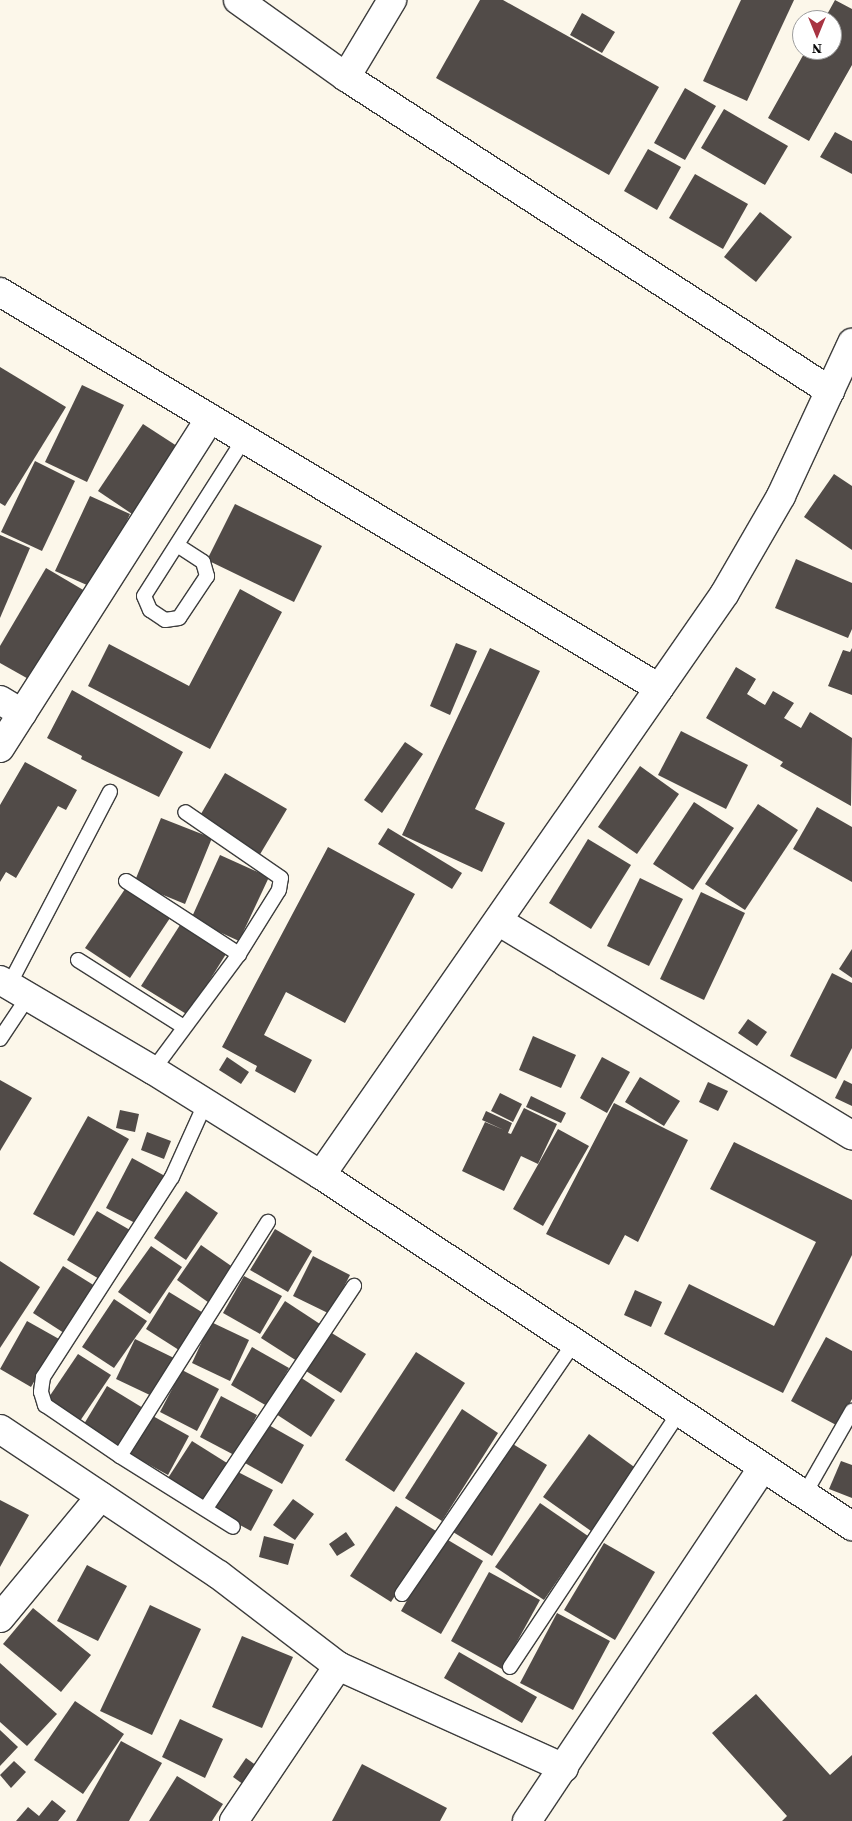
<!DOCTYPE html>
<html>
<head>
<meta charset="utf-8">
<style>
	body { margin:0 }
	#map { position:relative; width:852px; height:1821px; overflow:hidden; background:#fcf7ea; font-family:"Source Serif 4",serif }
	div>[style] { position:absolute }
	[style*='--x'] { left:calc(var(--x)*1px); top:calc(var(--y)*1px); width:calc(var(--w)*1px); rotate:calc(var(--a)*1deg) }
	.building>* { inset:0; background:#514b48 }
	.roads { filter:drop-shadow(1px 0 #3d3d3d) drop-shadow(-1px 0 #3d3d3d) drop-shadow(0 1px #3d3d3d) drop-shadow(0 -1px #3d3d3d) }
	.service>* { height:14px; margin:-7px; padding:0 7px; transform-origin:7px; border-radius:7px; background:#fff }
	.minor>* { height:28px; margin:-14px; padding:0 14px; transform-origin:14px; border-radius:14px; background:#fff }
	.tertiary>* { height:28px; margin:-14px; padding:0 14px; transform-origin:14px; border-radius:14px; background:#fff }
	span { translate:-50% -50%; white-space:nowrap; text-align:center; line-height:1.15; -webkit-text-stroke:5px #fff; paint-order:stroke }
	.north { position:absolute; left:792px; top:10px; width:50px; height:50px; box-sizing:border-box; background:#fff; border:1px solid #9d9d9d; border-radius:50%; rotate:180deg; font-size:14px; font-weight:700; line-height:20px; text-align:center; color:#0a0a0a }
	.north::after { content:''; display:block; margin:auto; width:18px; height:22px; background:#a83442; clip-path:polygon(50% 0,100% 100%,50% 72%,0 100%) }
</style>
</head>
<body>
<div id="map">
	<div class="building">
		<i style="clip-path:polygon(480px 0,503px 0,659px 87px,609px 175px,436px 78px)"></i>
		<i style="clip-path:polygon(741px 0,794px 0,747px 101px,703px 81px)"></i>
		<i style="clip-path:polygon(835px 0,852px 9px,852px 65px,809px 141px,768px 118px,806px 50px,832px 50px,832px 20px,824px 20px)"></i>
		<i style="clip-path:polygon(582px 13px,615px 32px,602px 53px,570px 35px)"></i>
		<i style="clip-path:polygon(685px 88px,716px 106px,685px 160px,654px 143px)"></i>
		<i style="clip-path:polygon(724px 109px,788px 146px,765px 185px,701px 148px)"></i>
		<i style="clip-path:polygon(835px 132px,852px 141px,852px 174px,820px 157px)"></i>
		<i style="clip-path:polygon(648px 149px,681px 167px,657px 210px,624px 191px)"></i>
		<i style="clip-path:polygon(695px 174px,748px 204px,723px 249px,669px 218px)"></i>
		<i style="clip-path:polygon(760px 212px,792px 237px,756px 282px,724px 257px)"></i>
		<i style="clip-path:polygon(0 367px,66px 407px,5px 506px,0 503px)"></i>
		<i style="clip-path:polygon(82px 385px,124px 405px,87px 482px,45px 462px)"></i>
		<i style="clip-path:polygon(143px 424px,180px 448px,135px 516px,98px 491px)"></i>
		<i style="clip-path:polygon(35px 461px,75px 481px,42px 551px,1px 532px)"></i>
		<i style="clip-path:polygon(834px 474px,852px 486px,852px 550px,804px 517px)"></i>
		<i style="clip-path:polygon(90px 496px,130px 514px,96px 589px,55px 571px)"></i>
		<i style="clip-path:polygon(235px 504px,322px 546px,294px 602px,207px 560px)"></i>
		<i style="clip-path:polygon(0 535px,30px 548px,0 618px)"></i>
		<i style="clip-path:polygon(796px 559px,852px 583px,852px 629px,848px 638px,775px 608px)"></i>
		<i style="clip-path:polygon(46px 568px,85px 591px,32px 681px,0 663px,0 646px)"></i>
		<i style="clip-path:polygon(240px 589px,282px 612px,210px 749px,88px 686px,109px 644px,189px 686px)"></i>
		<i style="clip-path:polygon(456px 643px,477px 651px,450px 715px,430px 706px)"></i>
		<i style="clip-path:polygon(490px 648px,540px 671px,475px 809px,505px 823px,482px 872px,402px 835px)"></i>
		<i style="clip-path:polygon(852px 648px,852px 695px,828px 686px,843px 650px,850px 652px)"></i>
		<i style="clip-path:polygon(736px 667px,756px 679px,747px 694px,765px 705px,773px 691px,794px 703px,784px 718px,801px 728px,810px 712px,852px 738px,851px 806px,780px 766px,783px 762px,706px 718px)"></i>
		<i style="clip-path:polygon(72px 690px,183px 752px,159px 797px,81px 759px,82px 756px,47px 738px)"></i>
		<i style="clip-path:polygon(681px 731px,748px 765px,726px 809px,658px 775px)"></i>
		<i style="clip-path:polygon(405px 742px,423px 754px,382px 813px,364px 800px)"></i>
		<i style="clip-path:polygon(25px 762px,77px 790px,66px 810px,58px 806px,16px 878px,6px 872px,0 882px,0 805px)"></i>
		<i style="clip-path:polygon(640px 766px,679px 794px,637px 854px,598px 827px)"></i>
		<i style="clip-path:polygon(225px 773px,287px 809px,259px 856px,198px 819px)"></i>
		<i style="clip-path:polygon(694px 802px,734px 828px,693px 890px,653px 864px)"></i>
		<i style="clip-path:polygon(758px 804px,798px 830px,745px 910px,705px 884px)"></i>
		<i style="clip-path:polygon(817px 807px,852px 827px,852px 882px,793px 849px)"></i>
		<i style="clip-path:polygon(161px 818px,212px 838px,185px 904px,134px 883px)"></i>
		<i style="clip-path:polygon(388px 828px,462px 873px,452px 889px,378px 844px)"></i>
		<i style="clip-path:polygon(588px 839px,631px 865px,591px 929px,549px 903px)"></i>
		<i style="clip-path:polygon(328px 847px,415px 894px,345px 1023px,286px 992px,264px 1035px,312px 1060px,295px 1093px,255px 1071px,257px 1066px,222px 1047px)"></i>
		<i style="clip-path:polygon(220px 855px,269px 877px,239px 941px,191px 919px)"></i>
		<i style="clip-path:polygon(640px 878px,683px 899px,649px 966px,607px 946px)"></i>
		<i style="clip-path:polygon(125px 889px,170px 918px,130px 978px,85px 948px)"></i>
		<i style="clip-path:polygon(701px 892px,745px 913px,704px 1000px,660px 979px)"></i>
		<i style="clip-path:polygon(180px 925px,226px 954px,188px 1015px,141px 986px)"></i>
		<i style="clip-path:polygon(852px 949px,852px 978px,839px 969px)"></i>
		<i style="clip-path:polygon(832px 973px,852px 983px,852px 1048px,836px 1079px,790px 1056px)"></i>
		<i style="clip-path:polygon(748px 1019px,767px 1032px,757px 1046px,738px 1033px)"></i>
		<i style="clip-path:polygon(533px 1036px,576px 1055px,561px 1088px,519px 1070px)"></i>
		<i style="clip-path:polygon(227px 1057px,249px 1072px,241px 1084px,219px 1070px)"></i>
		<i style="clip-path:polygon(602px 1057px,630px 1072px,607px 1113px,580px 1098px)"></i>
		<i style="clip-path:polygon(640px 1077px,680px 1101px,664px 1126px,625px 1102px)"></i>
		<i style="clip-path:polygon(0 1080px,32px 1098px,0 1151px)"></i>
		<i style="clip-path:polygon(844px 1080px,852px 1084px,852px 1106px,835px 1098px)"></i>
		<i style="clip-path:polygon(708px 1082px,728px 1091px,718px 1111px,699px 1102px)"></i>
		<i style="clip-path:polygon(500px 1093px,522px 1104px,513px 1122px,491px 1111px)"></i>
		<i style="clip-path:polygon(531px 1096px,566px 1113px,561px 1123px,526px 1107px)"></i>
		<i style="clip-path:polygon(614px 1103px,688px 1140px,638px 1242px,625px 1235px,609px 1265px,546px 1234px)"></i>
		<i style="clip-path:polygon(524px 1108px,557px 1124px,538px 1164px,521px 1156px,504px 1191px,462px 1171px,485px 1122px,504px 1130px,482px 1120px,486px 1111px,512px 1123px,508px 1133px,511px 1134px)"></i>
		<i style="clip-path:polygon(120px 1110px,139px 1114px,135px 1132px,116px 1128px)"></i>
		<i style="clip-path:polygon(88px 1116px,129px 1139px,74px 1236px,33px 1214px)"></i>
		<i style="clip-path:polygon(558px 1129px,589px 1146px,543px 1226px,513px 1209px)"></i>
		<i style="clip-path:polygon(147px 1132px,171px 1141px,164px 1159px,141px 1150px)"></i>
		<i style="clip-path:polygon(734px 1142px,852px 1200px,852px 1255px,783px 1393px,664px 1334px,689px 1284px,774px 1326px,816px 1242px,710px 1189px)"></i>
		<i style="clip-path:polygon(132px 1158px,165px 1176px,139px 1225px,106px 1208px)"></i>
		<i style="clip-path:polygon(186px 1191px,218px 1213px,186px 1260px,154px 1238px)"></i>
		<i style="clip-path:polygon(97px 1211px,130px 1230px,101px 1280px,67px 1260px)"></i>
		<i style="clip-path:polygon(275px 1229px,312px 1251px,288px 1292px,250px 1270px)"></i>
		<i style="clip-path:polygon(201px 1245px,237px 1270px,212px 1305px,177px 1280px)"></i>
		<i style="clip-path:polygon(151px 1246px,182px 1267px,150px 1314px,118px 1292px)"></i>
		<i style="clip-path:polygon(313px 1256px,350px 1275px,330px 1314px,293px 1296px)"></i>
		<i style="clip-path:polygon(0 1261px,40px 1287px,0 1348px)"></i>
		<i style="clip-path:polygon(63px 1266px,95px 1286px,64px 1333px,33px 1313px)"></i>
		<i style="clip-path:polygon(244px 1276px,282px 1296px,260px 1334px,223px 1313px)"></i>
		<i style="clip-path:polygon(635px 1290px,662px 1302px,651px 1327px,624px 1315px)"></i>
		<i style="clip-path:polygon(169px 1292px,205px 1314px,182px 1352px,146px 1329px)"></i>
		<i style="clip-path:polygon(114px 1299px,147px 1321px,114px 1368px,82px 1347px)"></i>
		<i style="clip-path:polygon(285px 1301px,320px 1324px,297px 1361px,261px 1338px)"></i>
		<i style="clip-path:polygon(27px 1321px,59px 1339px,31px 1387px,0 1369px)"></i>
		<i style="clip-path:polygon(211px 1322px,249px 1340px,230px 1381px,192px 1363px)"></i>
		<i style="clip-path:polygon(330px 1332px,366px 1354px,341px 1393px,306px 1371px)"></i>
		<i style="clip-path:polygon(826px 1337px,852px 1351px,852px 1399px,838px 1426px,791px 1401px)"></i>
		<i style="clip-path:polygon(135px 1339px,174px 1358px,154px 1397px,116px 1379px)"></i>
		<i style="clip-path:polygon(252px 1347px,289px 1368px,267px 1406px,231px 1385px)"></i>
		<i style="clip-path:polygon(416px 1352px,465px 1383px,394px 1492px,345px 1460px)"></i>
		<i style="clip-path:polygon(78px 1354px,111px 1375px,80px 1421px,47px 1400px)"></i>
		<i style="clip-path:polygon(182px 1370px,219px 1389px,197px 1431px,160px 1412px)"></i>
		<i style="clip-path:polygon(300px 1377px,335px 1400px,311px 1437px,276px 1414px)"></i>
		<i style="clip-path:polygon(107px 1386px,143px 1408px,120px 1446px,84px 1424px)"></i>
		<i style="clip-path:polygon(221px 1396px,257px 1415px,236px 1456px,200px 1437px)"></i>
		<i style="clip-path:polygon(462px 1409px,498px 1433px,442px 1521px,405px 1498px)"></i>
		<i style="clip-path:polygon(151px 1415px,189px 1436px,168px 1475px,130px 1454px)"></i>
		<i style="clip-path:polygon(267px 1424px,304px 1445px,282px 1484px,245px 1463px)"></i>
		<i style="clip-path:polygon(589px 1434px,637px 1469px,591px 1531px,543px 1497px)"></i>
		<i style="clip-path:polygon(192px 1441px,227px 1463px,204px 1500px,168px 1478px)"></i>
		<i style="clip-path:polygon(508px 1441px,547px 1465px,492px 1556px,453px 1532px)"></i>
		<i style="clip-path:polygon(841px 1461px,852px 1465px,852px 1498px,829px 1489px)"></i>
		<i style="clip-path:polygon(236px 1471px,273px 1490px,251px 1531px,214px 1511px)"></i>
		<i style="clip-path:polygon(293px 1499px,314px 1514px,295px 1540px,273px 1525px)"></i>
		<i style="clip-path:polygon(0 1500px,29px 1515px,0 1567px)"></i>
		<i style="clip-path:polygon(540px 1503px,588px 1536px,544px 1600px,495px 1567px)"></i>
		<i style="clip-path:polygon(396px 1506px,436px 1531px,391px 1602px,350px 1576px)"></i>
		<i style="clip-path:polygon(346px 1532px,355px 1545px,337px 1556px,329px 1544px)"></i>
		<i style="clip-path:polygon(264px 1536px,294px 1544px,288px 1565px,259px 1557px)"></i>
		<i style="clip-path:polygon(443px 1537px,483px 1561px,441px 1634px,401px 1611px)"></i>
		<i style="clip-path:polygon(604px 1543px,655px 1572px,615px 1640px,564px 1610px)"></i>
		<i style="clip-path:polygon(87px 1565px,127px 1586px,98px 1641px,57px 1621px)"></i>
		<i style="clip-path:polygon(489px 1572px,540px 1600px,502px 1669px,451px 1641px)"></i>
		<i style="clip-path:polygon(150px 1605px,201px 1629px,152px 1735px,100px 1711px)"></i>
		<i style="clip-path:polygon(33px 1608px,91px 1655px,61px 1692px,3px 1644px)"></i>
		<i style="clip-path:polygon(557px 1613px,610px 1641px,573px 1710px,520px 1683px)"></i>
		<i style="clip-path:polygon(242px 1636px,293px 1657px,262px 1728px,212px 1707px)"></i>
		<i style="clip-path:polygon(459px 1652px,537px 1697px,522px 1723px,444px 1678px)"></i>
		<i style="clip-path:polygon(0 1663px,57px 1714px,27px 1746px,0 1722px)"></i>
		<i style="clip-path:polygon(756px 1694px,830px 1775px,852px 1755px,852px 1821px,782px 1821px,787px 1816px,712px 1733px)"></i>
		<i style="clip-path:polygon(75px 1701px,124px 1734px,83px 1794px,34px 1760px)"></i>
		<i style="clip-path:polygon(180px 1719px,223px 1739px,205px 1778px,162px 1757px)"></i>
		<i style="clip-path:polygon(0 1730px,18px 1747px,0 1766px)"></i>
		<i style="clip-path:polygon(121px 1741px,162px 1763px,129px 1821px,76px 1821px)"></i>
		<i style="clip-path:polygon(246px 1758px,260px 1768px,247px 1787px,233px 1777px)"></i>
		<i style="clip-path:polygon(14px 1761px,26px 1772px,11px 1788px,0 1775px)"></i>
		<i style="clip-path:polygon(362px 1764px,447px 1808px,440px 1821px,332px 1821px)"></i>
		<i style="clip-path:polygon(177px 1776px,223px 1804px,212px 1821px,149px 1821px)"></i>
		<i style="clip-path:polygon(52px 1800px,66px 1811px,58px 1821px,16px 1821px,28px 1807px,39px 1816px)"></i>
	</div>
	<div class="roads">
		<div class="service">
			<i style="--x:177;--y:545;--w:31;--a:33"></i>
			<i style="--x:203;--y:562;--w:15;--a:74"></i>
			<i style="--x:207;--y:576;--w:50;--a:123.7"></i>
			<i style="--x:179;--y:618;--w:14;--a:172"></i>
			<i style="--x:165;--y:620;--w:18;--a:-146"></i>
			<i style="--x:150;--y:610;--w:15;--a:-113"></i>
			<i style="--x:144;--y:596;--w:186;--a:-57.5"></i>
			<i style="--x:126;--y:881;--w:135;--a:32.9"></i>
			<i style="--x:78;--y:960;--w:125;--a:32.3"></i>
			<i style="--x:9;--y:985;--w:218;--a:-62.4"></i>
			<i style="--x:0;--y:1039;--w:50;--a:-56.3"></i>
			<i style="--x:153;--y:1070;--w:144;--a:-53.4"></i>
			<i style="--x:239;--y:954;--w:75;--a:-58"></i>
			<i style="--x:279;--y:890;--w:12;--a:-81"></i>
			<i style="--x:281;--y:878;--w:116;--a:-145.5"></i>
			<i style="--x:205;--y:1104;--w:80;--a:114.3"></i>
			<i style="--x:172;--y:1177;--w:238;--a:122.8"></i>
			<i style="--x:43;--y:1377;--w:15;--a:98"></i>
			<i style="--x:41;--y:1392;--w:14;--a:73"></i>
			<i style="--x:45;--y:1405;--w:91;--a:34.2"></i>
			<i style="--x:120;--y:1456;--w:133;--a:32.1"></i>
			<i style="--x:120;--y:1456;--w:277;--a:-57.7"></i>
			<i style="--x:804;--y:1495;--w:97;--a:-60.3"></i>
			<i style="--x:206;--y:1508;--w:267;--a:-56.3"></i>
			<i style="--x:402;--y:1594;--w:303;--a:-55.6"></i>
			<i style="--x:510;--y:1667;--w:305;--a:-56.4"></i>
		</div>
		<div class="minor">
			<i style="--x:238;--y:0;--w:133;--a:35.5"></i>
			<i style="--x:346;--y:77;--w:577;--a:32.97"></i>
			<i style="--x:346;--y:77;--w:90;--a:-59.1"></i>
			<i style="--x:0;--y:292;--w:769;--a:31"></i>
			<i style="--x:0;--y:700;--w:26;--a:31"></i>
			<i style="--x:0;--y:748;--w:391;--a:-57.5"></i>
			<i style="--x:498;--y:921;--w:414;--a:31.2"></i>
			<i style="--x:321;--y:1175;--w:708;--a:-55.23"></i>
			<i style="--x:725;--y:593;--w:112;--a:-60"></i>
			<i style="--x:781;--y:496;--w:169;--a:-65.1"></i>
			<i style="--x:0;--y:1429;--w:263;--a:33.7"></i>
			<i style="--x:219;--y:1575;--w:150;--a:37.4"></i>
			<i style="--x:338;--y:1666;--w:248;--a:24.3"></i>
			<i style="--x:0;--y:1618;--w:158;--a:-50.4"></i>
			<i style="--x:234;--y:1821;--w:187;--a:-56.1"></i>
			<i style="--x:527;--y:1821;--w:424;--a:-56.3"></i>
		</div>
		<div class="tertiary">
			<i style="--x:0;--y:980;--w:178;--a:30.5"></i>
			<i style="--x:153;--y:1070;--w:198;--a:32"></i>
			<i style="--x:321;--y:1175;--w:637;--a:33.47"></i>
		</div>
	</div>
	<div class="north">N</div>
</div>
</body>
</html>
